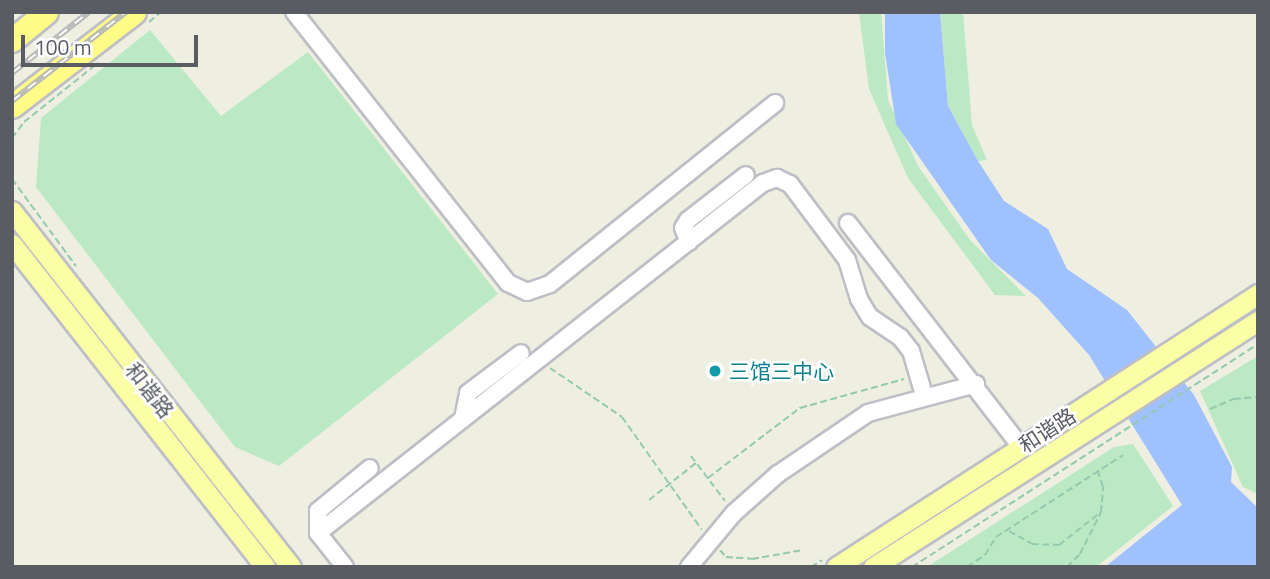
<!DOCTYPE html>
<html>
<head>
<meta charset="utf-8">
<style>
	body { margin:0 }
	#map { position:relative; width:1270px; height:579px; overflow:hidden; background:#eeeee1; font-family:"Titillium Web","Noto Sans SC",sans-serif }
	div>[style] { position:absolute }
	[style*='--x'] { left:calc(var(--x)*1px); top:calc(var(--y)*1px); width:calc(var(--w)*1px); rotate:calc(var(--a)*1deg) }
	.green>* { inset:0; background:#bae9c4 }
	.water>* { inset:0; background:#a0c1ff }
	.path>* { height:2px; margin-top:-1px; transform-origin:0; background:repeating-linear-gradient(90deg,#93caaf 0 7px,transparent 0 10.5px) }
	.roads { filter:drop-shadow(2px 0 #bebfc6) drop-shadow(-2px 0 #bebfc6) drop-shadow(0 2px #bebfc6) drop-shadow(0 -2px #bebfc6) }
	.minor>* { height:16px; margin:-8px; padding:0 8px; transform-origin:8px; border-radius:8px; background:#fff }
	.major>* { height:19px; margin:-9.5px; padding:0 9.5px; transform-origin:9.5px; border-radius:9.5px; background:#faffa5 }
	.highway>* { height:23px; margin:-11.5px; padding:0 11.5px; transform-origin:11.5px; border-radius:11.5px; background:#fffb87 }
	.rail>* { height:6px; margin-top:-3px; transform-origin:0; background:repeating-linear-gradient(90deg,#fff 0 10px,#b7b8b8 0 20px); box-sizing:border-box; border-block:2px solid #b7b8b8 }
	.path-bridge>* { height:2px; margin-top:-1px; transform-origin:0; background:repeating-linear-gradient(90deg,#93caaf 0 7px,transparent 0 10.5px) }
	.dots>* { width:19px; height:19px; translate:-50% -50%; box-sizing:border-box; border:4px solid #fff; border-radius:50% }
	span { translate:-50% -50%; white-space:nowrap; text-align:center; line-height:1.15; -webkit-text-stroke:5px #fff; paint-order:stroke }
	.culture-label { font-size:21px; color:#0d838f }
	.left { translate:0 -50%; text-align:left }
	.street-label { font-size:21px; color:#595c63 }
	.frame { position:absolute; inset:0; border:14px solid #595c63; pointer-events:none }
	.scale { position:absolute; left:21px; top:35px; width:177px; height:32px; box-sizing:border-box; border:4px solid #595c63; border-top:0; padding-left:9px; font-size:21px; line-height:24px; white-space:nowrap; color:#595c63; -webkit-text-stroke:5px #fff; paint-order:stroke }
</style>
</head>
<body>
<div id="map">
	<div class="green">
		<i style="clip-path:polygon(859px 12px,881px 12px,888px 100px,918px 166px,970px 240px,1026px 296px,995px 295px,908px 178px,869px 89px)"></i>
		<i style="clip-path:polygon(940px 12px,963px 12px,972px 125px,987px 160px,978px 161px,948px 106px)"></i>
		<i style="clip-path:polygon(150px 30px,221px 116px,308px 52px,498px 294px,279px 466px,235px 447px,36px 187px,41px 118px)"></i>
		<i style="clip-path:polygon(1258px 356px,1258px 494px,1243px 487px,1200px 391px)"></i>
		<i style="clip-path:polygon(1133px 444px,1173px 506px,1096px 567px,927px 567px,1114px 447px)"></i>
	</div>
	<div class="water">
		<i style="clip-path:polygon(885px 12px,940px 12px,948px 106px,978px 161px,1004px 201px,1048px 229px,1067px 269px,1127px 310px,1194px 395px,1232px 467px,1231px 482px,1258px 508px,1258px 567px,1105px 567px,1182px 505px,1089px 355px,1038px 298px,991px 260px,896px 124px,885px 53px)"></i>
	</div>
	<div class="path">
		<i style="--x:149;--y:22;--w:16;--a:-40"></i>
		<i style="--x:12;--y:138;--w:20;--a:-53"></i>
		<i style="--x:24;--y:122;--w:95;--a:-38.6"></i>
		<i style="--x:12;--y:179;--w:108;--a:53.7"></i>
		<i style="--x:550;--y:368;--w:87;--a:34.2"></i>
		<i style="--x:622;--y:417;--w:138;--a:54.7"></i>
		<i style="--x:1210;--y:409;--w:26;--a:-23"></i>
		<i style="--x:1234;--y:399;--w:24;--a:-5"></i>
		<i style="--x:691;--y:456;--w:56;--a:52.9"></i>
		<i style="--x:708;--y:478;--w:116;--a:-37.3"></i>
		<i style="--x:800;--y:408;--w:108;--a:-15.6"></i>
		<i style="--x:1009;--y:531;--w:26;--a:29"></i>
		<i style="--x:1032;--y:544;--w:27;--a:2"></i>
		<i style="--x:1059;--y:545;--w:53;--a:-38.2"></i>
		<i style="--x:720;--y:550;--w:9;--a:49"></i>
		<i style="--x:726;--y:557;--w:26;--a:4"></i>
		<i style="--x:752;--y:559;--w:52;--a:-10"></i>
		<i style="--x:811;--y:567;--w:13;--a:-32"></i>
		<i style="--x:912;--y:567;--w:412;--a:-32.8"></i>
		<i style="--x:967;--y:567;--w:22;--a:-34"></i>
		<i style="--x:985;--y:555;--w:21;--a:-59"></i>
		<i style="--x:996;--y:537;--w:151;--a:-32.8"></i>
		<i style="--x:1067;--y:567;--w:18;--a:-45"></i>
		<i style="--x:1080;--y:554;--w:47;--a:-63.4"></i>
		<i style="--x:1101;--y:512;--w:25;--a:-85"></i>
		<i style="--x:1103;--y:487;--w:16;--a:-108"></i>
	</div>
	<div class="roads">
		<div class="minor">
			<i style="--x:294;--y:12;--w:345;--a:51.7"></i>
			<i style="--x:508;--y:283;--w:21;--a:25"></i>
			<i style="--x:527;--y:292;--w:24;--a:-19"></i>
			<i style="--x:550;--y:284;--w:289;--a:-38.8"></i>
			<i style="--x:848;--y:223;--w:283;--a:52.3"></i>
			<i style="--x:689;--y:242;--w:15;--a:-113"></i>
			<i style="--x:683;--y:228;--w:9;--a:-58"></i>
			<i style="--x:688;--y:220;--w:73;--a:-37.8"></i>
			<i style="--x:463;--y:419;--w:26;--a:-79"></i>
			<i style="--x:468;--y:393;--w:66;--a:-37"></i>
			<i style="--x:318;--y:533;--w:22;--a:-90"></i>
			<i style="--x:318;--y:511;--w:67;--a:-39.6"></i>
			<i style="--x:345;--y:567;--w:43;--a:-128.5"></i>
			<i style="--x:318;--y:533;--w:566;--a:-38.19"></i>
			<i style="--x:763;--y:183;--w:15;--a:-20"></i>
			<i style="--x:777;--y:178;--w:14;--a:25"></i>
			<i style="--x:790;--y:184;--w:95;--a:53.1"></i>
			<i style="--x:847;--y:260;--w:41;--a:72.9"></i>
			<i style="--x:859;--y:299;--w:21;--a:59"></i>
			<i style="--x:870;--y:317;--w:36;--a:34"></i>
			<i style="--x:900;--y:337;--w:18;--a:52"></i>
			<i style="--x:911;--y:351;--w:46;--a:73.5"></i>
			<i style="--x:689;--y:567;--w:70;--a:-50.2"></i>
			<i style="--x:734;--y:513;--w:59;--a:-41.6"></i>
			<i style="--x:778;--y:474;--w:109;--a:-34.1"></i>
			<i style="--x:868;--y:413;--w:112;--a:-15"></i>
		</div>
		<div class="major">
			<i style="--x:12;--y:211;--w:452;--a:51.9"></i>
			<i style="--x:12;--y:244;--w:410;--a:51.9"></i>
			<i style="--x:836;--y:567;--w:503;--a:-32.9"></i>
			<i style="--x:873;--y:567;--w:457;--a:-32.6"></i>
		</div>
		<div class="highway">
			<i style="--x:12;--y:40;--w:44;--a:-39.5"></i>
			<i style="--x:12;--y:106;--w:154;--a:-37.6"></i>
		</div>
	</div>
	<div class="rail">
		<i style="--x:12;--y:73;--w:98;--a:-38.4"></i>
		<i style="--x:12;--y:101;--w:145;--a:-38"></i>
	</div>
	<div class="path-bridge">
		<i style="--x:649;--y:500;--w:60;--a:-38.2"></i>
	</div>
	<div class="dots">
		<i style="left:715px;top:371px;background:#0f9aa8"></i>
	</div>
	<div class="culture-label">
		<span class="left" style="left:729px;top:371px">三馆三中心</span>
	</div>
	<div class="street-label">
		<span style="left:150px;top:390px;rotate:52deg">和谐路</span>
		<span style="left:1047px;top:430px;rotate:-33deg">和谐路</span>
	</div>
	<div class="frame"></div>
	<div class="scale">100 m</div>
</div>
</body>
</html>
